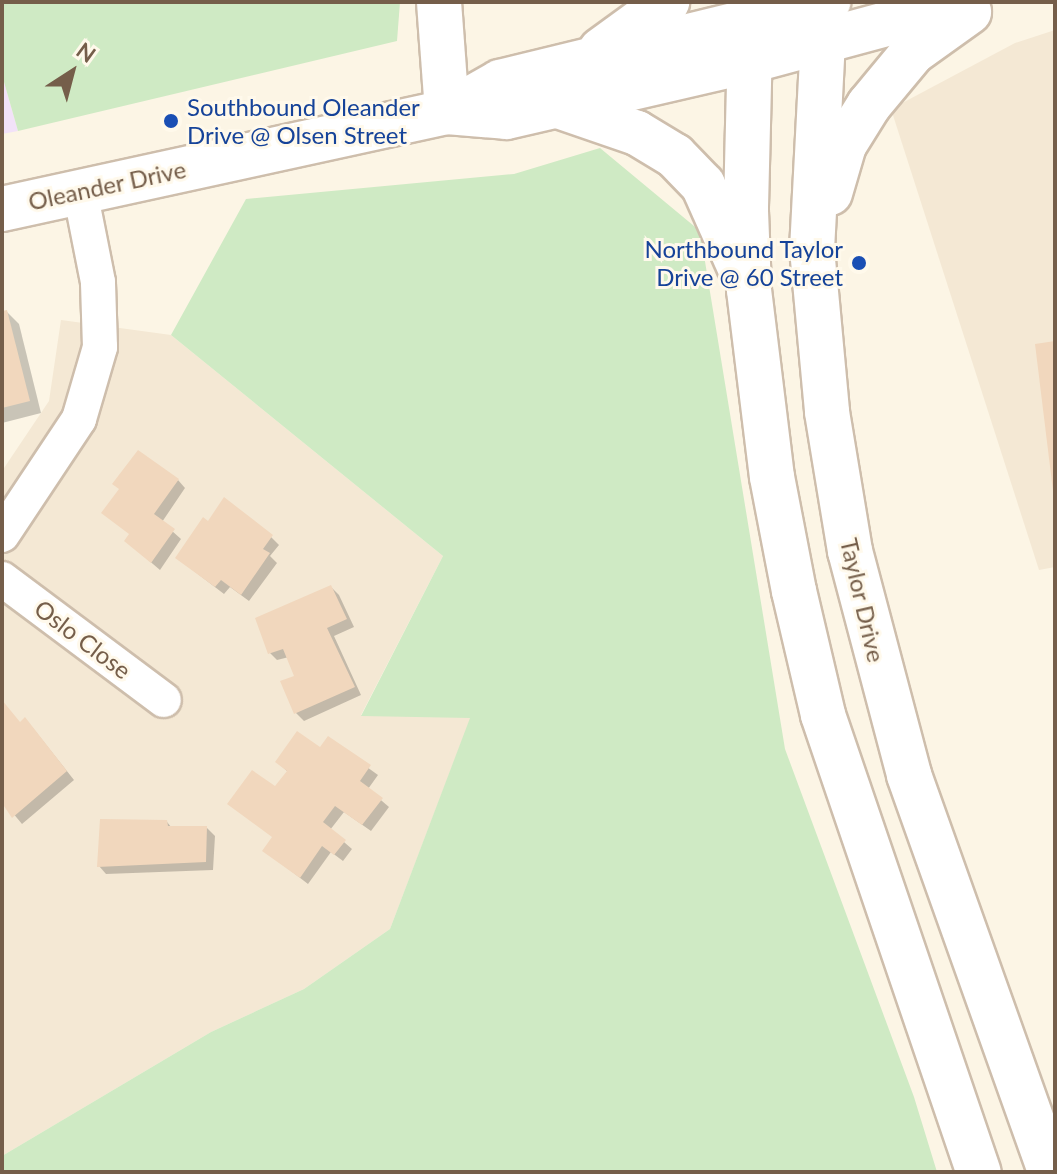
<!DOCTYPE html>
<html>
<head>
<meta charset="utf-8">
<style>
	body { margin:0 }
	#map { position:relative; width:1057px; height:1174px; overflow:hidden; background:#fcf5e5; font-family:Lato,sans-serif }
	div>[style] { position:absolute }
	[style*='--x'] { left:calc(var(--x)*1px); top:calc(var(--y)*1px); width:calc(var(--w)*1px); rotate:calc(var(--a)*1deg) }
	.residential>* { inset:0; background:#f4e8d4 }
	.education>* { inset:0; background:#f2e2f8 }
	.green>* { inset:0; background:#cfeac4 }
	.shadow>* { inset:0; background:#0003 }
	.building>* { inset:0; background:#f1d7bd }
	.roads { filter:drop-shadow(2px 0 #cebeac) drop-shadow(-2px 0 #cebeac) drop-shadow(0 2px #cebeac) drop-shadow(0 -2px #cebeac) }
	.street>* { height:34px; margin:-17px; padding:0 17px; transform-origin:17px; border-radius:17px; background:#fff }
	.secondary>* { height:44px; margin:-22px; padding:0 22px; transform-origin:22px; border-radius:22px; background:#fff }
	.dots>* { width:22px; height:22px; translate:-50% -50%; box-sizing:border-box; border:4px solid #fff9eb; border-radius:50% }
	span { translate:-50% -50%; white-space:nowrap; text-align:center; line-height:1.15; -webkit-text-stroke:6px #fff9eb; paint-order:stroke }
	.transit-label { font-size:24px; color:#164399 }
	.left { translate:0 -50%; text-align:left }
	.right { translate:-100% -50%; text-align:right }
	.street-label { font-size:24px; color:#755e4a }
	.frame { position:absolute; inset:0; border:4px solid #755e4a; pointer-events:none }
	.north { position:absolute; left:32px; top:32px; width:80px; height:80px; -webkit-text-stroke:6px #fff9eb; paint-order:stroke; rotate:36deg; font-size:22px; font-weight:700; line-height:32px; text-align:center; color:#755e4a }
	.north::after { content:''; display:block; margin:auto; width:28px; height:36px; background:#755e4a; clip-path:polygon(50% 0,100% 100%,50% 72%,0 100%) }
</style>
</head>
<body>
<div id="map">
	<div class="residential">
		<i style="clip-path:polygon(1055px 30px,1055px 567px,1039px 570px,891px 109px,1015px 43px)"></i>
		<i style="clip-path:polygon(61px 320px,171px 335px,443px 556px,361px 715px,471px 717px,390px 929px,304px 989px,211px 1032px,2px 1156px,2px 471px,49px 401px)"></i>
	</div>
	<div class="education">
		<i style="clip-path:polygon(2px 75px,18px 131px,2px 134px)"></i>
	</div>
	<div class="green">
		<i style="clip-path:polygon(2px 2px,400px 2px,397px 41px,18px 131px,2px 75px)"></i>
		<i style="clip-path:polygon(600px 148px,700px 231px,785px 749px,914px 1097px,937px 1172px,2px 1172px,2px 1156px,211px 1032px,304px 989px,390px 929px,470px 718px,361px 716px,443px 556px,171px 335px,246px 199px,514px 174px)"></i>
	</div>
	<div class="shadow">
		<i style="clip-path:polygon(7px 312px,19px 324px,41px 413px,2px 423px,2px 314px)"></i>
		<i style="clip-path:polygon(178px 480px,185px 488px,162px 522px,181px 539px,160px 570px,126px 541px)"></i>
		<i style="clip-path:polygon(271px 537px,279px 545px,270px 556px,277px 563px,249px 601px,230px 587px,224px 594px,177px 558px)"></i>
		<i style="clip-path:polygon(331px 587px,339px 595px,354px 627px,334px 636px,361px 695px,304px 721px,296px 713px,283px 682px,297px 677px,289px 657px,277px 660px,269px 652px)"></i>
		<i style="clip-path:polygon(2px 701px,20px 724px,32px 727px,74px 780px,22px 824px,2px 800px)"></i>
		<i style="clip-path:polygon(328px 739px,378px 775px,368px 789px,389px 807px,371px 831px,344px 812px,330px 830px,352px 849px,343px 861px,331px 852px,308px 884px,265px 851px,274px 838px,276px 789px,288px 772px,277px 762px,320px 750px)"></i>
		<i style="clip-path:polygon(167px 822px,172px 828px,207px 828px,215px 836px,213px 870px,106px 874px,99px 866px)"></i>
	</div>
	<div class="building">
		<i style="clip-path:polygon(7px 310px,30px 401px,2px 408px,2px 311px)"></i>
		<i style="clip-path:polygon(1055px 341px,1055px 491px,1053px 491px,1035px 344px)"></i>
		<i style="clip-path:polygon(138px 450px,179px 479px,154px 514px,175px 529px,151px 563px,124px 541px,129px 534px,101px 513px,119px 489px,112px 484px)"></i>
		<i style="clip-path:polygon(224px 497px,273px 535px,263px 549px,270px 553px,241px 595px,221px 580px,215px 587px,175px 558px,203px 517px,208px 521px)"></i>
		<i style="clip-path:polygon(331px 585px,347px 619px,327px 628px,355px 687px,294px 714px,280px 681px,294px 676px,283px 649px,268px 654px,255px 618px)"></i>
		<i style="clip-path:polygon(2px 700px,20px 722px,25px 717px,67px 771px,12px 818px,2px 803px)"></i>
		<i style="clip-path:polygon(297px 731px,320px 747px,328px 736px,371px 765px,360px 781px,383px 798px,362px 825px,335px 806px,323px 822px,346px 840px,334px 855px,322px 846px,300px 878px,262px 851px,272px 837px,227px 804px,252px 770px,275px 786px,287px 771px,275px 762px)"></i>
		<i style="clip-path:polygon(100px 819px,167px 820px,168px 826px,207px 826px,206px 862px,97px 867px)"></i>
	</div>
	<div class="roads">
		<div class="street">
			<i style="--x:2;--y:535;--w:139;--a:-56.4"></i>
			<i style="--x:79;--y:419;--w:75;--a:-73.7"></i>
			<i style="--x:100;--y:347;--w:65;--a:-91.8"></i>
			<i style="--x:98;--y:282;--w:93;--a:-101.2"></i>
			<i style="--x:2;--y:579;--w:202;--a:36.8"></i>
		</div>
		<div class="secondary">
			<i style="--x:439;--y:2;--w:110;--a:85.8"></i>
			<i style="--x:751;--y:2;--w:209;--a:91.4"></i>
			<i style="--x:746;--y:211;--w:79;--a:87.8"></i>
			<i style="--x:749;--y:290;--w:188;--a:83"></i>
			<i style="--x:772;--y:477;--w:116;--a:79.1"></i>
			<i style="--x:794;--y:591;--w:127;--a:76.8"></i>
			<i style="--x:823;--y:715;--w:483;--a:71.2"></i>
			<i style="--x:825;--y:2;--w:247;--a:93"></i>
			<i style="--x:812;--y:249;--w:164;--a:84.7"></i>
			<i style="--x:827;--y:412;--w:141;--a:80.6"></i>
			<i style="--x:850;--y:551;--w:232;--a:75.2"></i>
			<i style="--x:909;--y:775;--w:421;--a:70.4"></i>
			<i style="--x:601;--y:50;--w:82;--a:-36"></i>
			<i style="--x:558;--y:106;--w:83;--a:18.9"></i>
			<i style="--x:637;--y:133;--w:44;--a:31.2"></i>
			<i style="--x:675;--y:156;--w:40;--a:46"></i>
			<i style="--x:703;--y:185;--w:89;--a:66"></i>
			<i style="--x:447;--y:112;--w:61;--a:-29.5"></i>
			<i style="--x:500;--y:82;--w:338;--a:-13.7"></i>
			<i style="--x:830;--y:193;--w:50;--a:-73.7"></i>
			<i style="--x:844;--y:145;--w:47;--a:-58"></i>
			<i style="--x:869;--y:105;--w:69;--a:-50.3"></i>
			<i style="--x:913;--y:52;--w:69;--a:-35.5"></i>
			<i style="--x:2;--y:209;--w:455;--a:-12.3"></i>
			<i style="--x:447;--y:112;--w:59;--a:4.8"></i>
			<i style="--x:506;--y:117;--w:249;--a:-13"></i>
			<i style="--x:749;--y:61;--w:226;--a:-15.1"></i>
		</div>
	</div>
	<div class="dots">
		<i style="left:171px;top:121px;background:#1a4fb4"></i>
		<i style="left:859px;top:263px;background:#1a4fb4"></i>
	</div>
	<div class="transit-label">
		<span class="left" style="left:187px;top:121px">Southbound Oleander<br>Drive @ Olsen Street</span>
		<span class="right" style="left:843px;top:263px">Northbound Taylor<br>Drive @ 60 Street</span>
	</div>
	<div class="street-label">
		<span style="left:107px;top:185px;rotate:-12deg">Oleander Drive</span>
		<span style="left:863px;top:600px;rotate:77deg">Taylor Drive</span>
		<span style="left:83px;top:639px;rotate:37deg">Oslo Close</span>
	</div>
	<div class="frame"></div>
	<div class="north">N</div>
</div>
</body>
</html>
